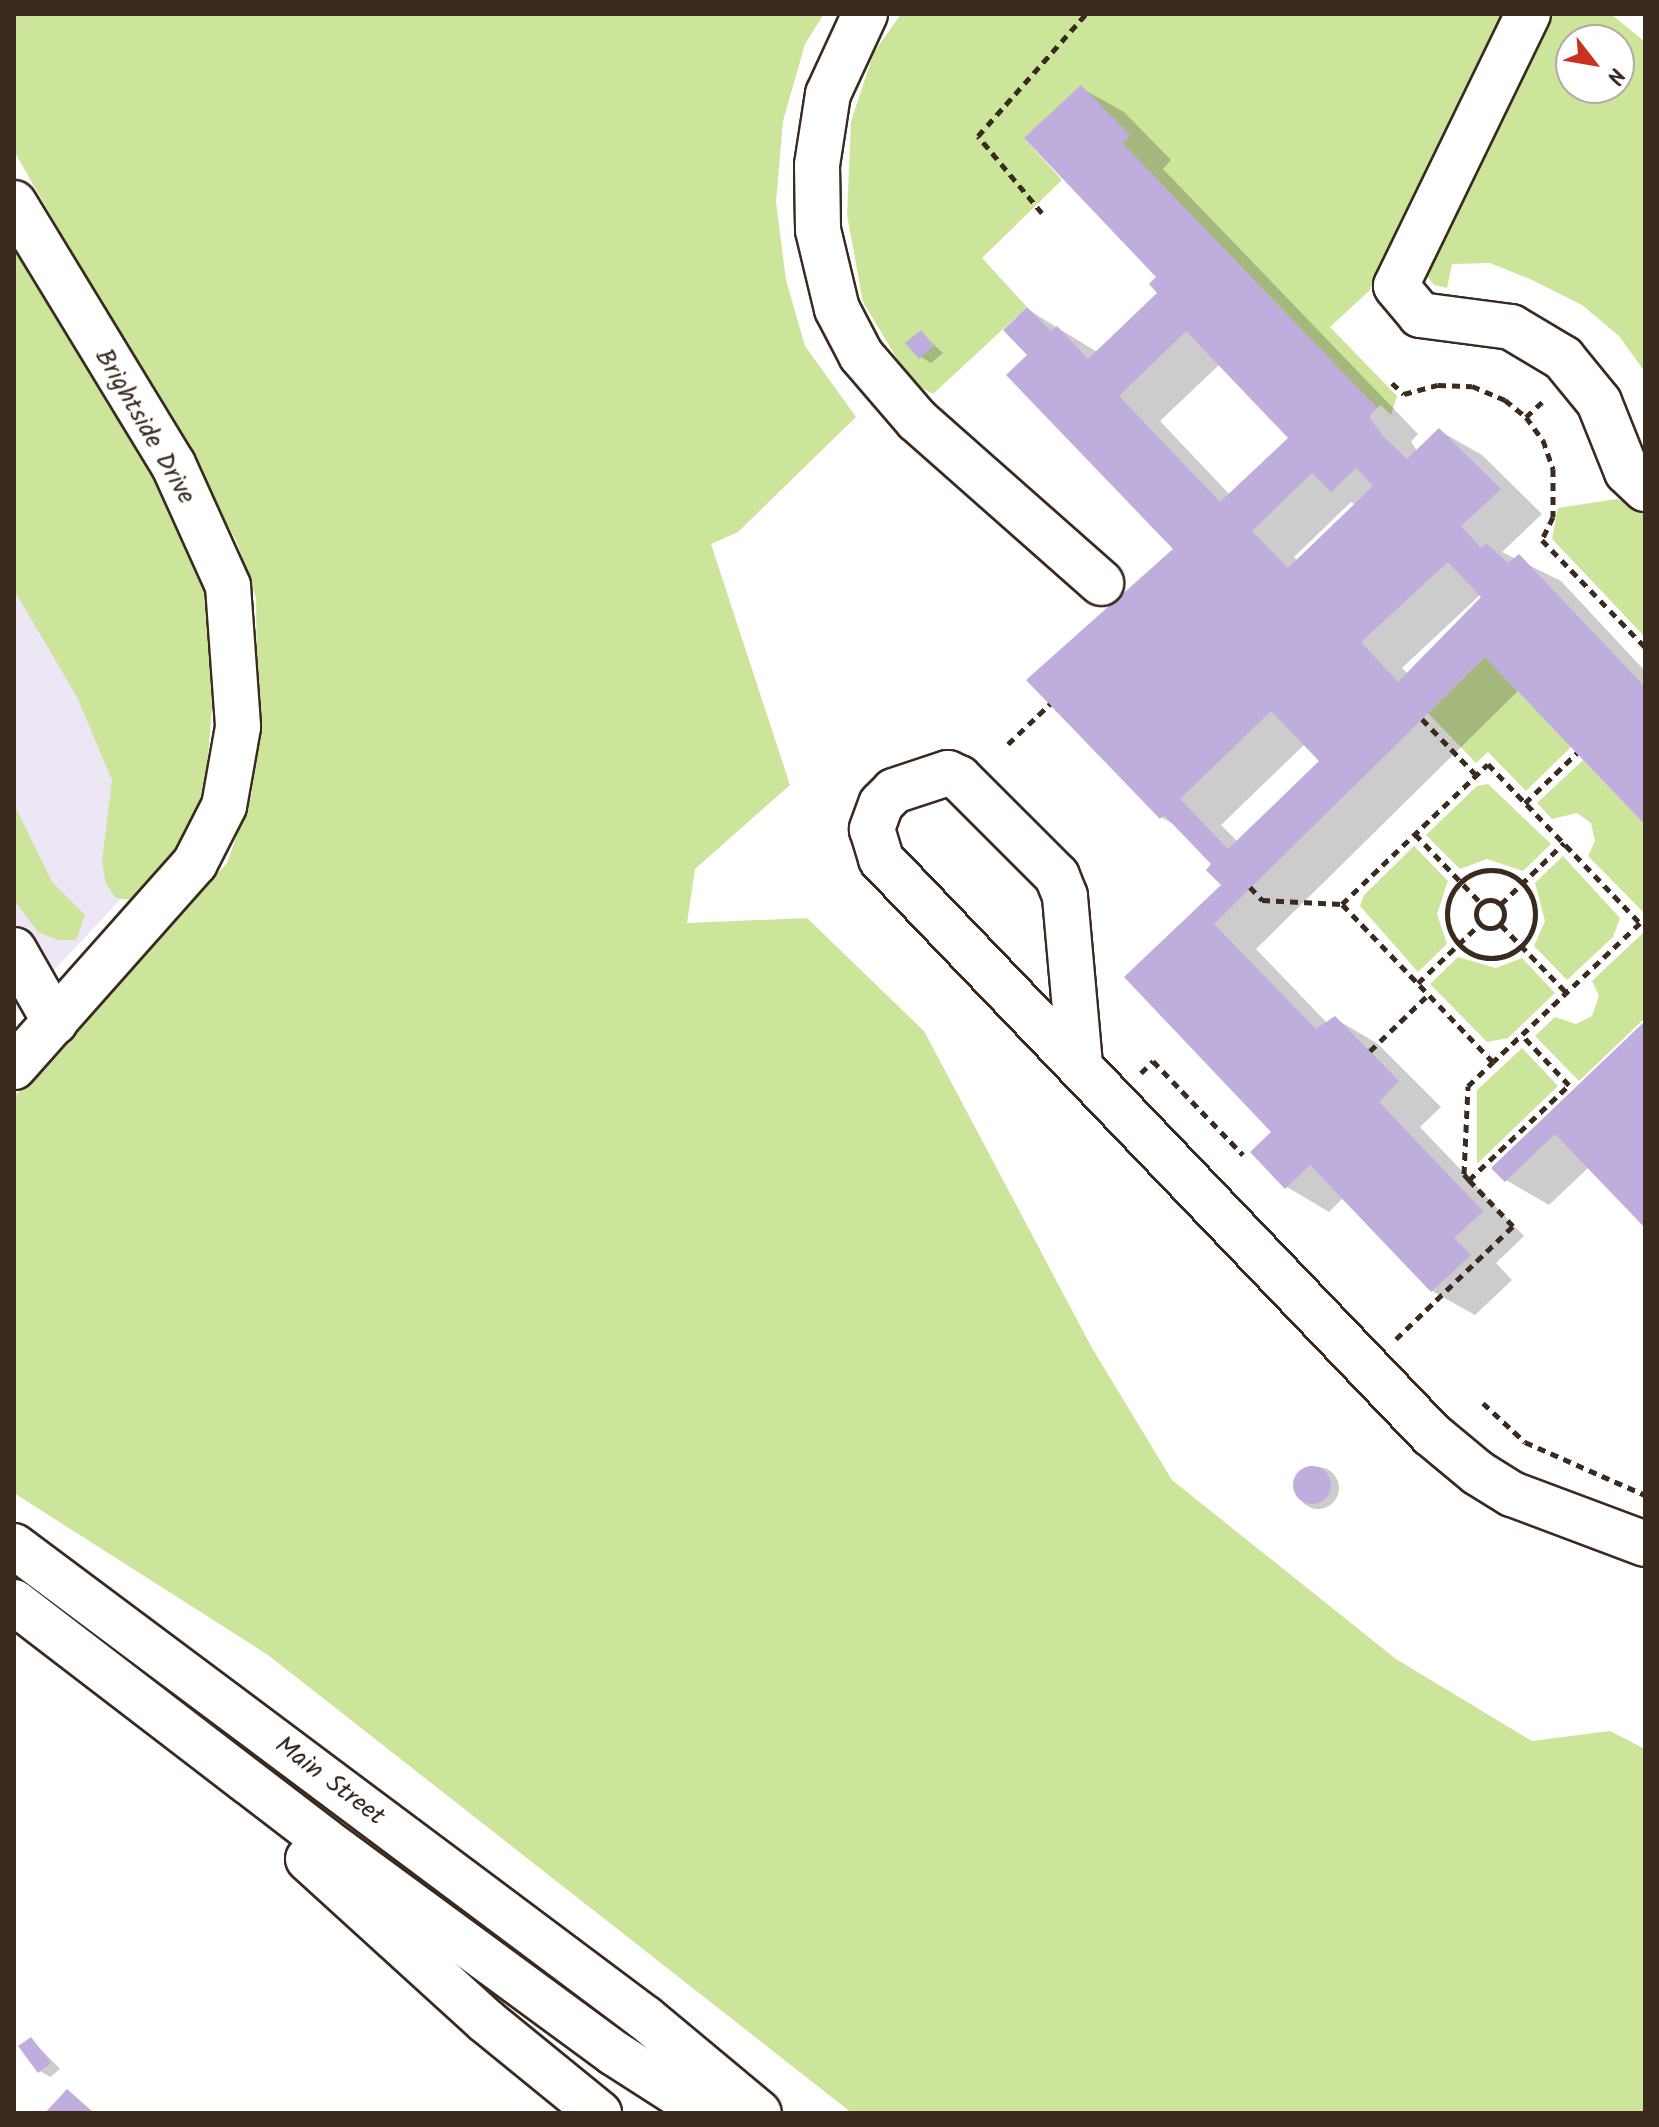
<!DOCTYPE html>
<html>
<head>
<meta charset="utf-8">
<style>
	body { margin:0 }
	#map { position:relative; width:1659px; height:2127px; overflow:hidden; background:#fff; font-family:Kalam,sans-serif }
	div>[style] { position:absolute }
	[style*='--x'] { left:calc(var(--x)*1px); top:calc(var(--y)*1px); width:calc(var(--w)*1px); rotate:calc(var(--a)*1deg) }
	.built>* { inset:0; background:#ece6f5 }
	.green>* { inset:0; background:#cde59b }
	.shadow>* { inset:0; background:#0003 }
	.round { border-radius:50% }
	.building>* { inset:0; background:#bfaddd }
	.path>* { height:5px; margin-top:-2.5px; transform-origin:0; background:repeating-linear-gradient(90deg,#3b2a1e 0 8px,transparent 0 14px) }
	.path>.ring { margin:-2.5px; padding:0; box-sizing:content-box; background:none; border:5px solid #3b2a1e; border-radius:50% }
	.roads { filter:drop-shadow(2px 0 #3b2a1e) drop-shadow(-2px 0 #3b2a1e) drop-shadow(0 2px #3b2a1e) drop-shadow(0 -2px #3b2a1e) }
	.minor>* { height:44px; margin:-22px; padding:0 22px; transform-origin:22px; border-radius:22px; background:#fff }
	.major>* { height:44px; margin:-22px; padding:0 22px; transform-origin:22px; border-radius:22px; background:#fff }
	span { translate:-50% -50%; white-space:nowrap; text-align:center; line-height:1.15; -webkit-text-stroke:7px #fff; paint-order:stroke }
	.street-label { font-size:26px; color:#3b2a1e }
	.frame { position:absolute; inset:0; border:16px solid #3b2a1e; pointer-events:none }
	.north { position:absolute; left:1555px; top:24px; width:80px; height:80px; box-sizing:border-box; background:#fff; border:2px solid #b1aaa5; border-radius:50%; rotate:121deg; font-size:22px; font-weight:700; line-height:32px; text-align:center; color:#3b2a1e }
	.north::after { content:''; display:block; margin:auto; width:28px; height:36px; background:#c8321e; clip-path:polygon(50% 0,100% 100%,50% 72%,0 100%) }
</style>
</head>
<body>
<div id="map">
	<div class="built">
		<i style="clip-path:polygon(14px 417px,147px 871px,14px 1013px)"></i>
	</div>
	<div class="green">
		<i style="clip-path:polygon(14px 14px,824px 14px,805px 44px,783px 121px,776px 202px,786px 280px,805px 346px,856px 417px,738px 532px,711px 544px,790px 785px,695px 869px,687px 923px,807px 918px,924px 1031px,1092px 1348px,1172px 1480px,1396px 1659px,1532px 1741px,1610px 1731px,1645px 1749px,1645px 2113px,852px 2113px,268px 1655px,14px 1493px,14px 1097px,227px 863px,252px 793px,257px 686px,256px 598px,236px 540px,14px 151px)"></i>
		<i style="clip-path:polygon(901px 14px,1505px 14px,1370px 290px,1330px 327px,1397px 396px,1391px 415px,1381px 405px,1377px 408px,1122px 143px,1129px 135px,1024px 138px,1062px 180px,982px 258px,1027px 307px,933px 394px,911px 382px,863px 302px,847px 215px,851px 121px,874px 52px)"></i>
		<i style="clip-path:polygon(evenodd,1553px 14px,1611px 14px,1645px 42px,1645px 372px,1619px 336px,1582px 305px,1530px 279px,1490px 263px,1452px 264px,1447px 288px,1434px 285px,1426px 275px,1553px 14px,1571px 40px,1619px 40px,1619px 88px,1571px 88px,1571px 40px)"></i>
		<i style="clip-path:polygon(14px 242px,159px 481px,220px 621px,203px 812px,141px 901px,116px 898px,106px 884px,102px 862px,112px 780px,77px 697px,14px 590px)"></i>
		<i style="clip-path:polygon(1616px 499px,1645px 508px,1645px 637px,1552px 539px,1558px 508px)"></i>
		<i style="clip-path:polygon(1485px 657px,1571px 747px,1526px 791px,1488px 752px,1476px 763px,1428px 713px)"></i>
		<i style="clip-path:polygon(1583px 760px,1645px 825px,1645px 914px,1588px 856px,1595px 841px,1591px 823px,1577px 813px,1552px 819px,1537px 803px)"></i>
		<i style="clip-path:polygon(1488px 784px,1551px 844px,1523px 871px,1487px 859px,1460px 869px,1426px 835px,1477px 786px)"></i>
		<i style="clip-path:polygon(14px 804px,52px 882px,85px 915px,76px 940px,58px 940px,38px 932px,14px 900px)"></i>
		<i style="clip-path:polygon(1414px 846px,1448px 881px,1437px 914px,1447px 944px,1418px 972px,1360px 906px,1364px 895px)"></i>
		<i style="clip-path:polygon(1563px 856px,1620px 918px,1613px 937px,1567px 980px,1534px 946px,1545px 921px,1535px 883px)"></i>
		<i style="clip-path:polygon(1645px 931px,1645px 1018px,1579px 1081px,1535px 1036px,1555px 1017px,1576px 1024px,1592px 1016px,1599px 996px,1592px 981px)"></i>
		<i style="clip-path:polygon(1458px 957px,1496px 968px,1522px 958px,1555px 993px,1508px 1038px,1487px 1042px,1430px 984px)"></i>
		<i style="clip-path:polygon(1522px 1048px,1558px 1086px,1477px 1164px,1477px 1090px)"></i>
	</div>
	<div class="shadow">
		<i style="clip-path:polygon(evenodd,1081px 88px,1124px 112px,1171px 160px,1163px 169px,1418px 434px,1411px 442px,1418px 452px,1440px 431px,1482px 455px,1542px 514px,1502px 552px,1561px 581px,1645px 671px,1645px 822px,1519px 690px,1256px 949px,1328px 1024px,1336px 1019px,1378px 1044px,1441px 1107px,1420px 1127px,1524px 1236px,1496px 1263px,1512px 1280px,1475px 1315px,1432px 1291px,1343px 1198px,1329px 1212px,1287px 1187px,1274px 1132px,1126px 977px,1223px 885px,1214px 864px,1180px 828px,1161px 817px,1175px 549px,1029px 355px,1027px 309px,1097px 352px,1160px 293px,1159px 277px,1081px 88px,1220px 364px,1291px 438px,1230px 495px,1160px 421px,1220px 364px,1081px 88px,1351px 502px,1356px 505px,1298px 561px,1294px 557px,1351px 502px,1081px 88px,1481px 594px,1484px 597px,1408px 674px,1402px 668px,1481px 594px,1081px 88px,1305px 744px,1322px 761px,1238px 842px,1221px 825px,1305px 744px)"></i>
		<i style="clip-path:polygon(921px 333px,943px 353px,931px 363px,921px 357px)"></i>
		<i style="clip-path:polygon(1645px 1024px,1645px 1225px,1589px 1167px,1549px 1205px,1506px 1180px)"></i>
		<i class="round" style="left:1297px;top:1467px;width:42px;height:42px"></i>
		<i style="clip-path:polygon(31px 2039px,60px 2069px,50px 2077px,40px 2071px)"></i>
	</div>
	<div class="building">
		<i style="clip-path:polygon(evenodd,1081px 85px,1130px 135px,1122px 143px,1377px 408px,1369px 417px,1383px 436px,1407px 459px,1439px 428px,1501px 489px,1461px 526px,1481px 548px,1486px 543px,1508px 563px,1519px 554px,1645px 687px,1645px 825px,1485px 657px,1214px 924px,1316px 1029px,1335px 1016px,1399px 1081px,1379px 1102px,1483px 1211px,1454px 1238px,1471px 1255px,1431px 1292px,1310px 1165px,1285px 1189px,1250px 1152px,1271px 1132px,1124px 977px,1221px 885px,1206px 870px,1211px 864px,1164px 815px,1160px 819px,1026px 680px,1173px 549px,1006px 375px,1027px 355px,1003px 330px,1027px 307px,1051px 331px,1057px 326px,1088px 359px,1157px 293px,1149px 284px,1156px 277px,1024px 138px,1081px 85px,1186px 331px,1288px 438px,1220px 502px,1119px 396px,1186px 331px,1081px 85px,1356px 468px,1373px 486px,1288px 568px,1252px 531px,1312px 473px,1331px 492px,1356px 468px,1081px 85px,1448px 562px,1481px 597px,1398px 682px,1361px 642px,1448px 562px,1081px 85px,1271px 711px,1319px 761px,1228px 849px,1180px 799px,1271px 711px)"></i>
		<i style="clip-path:polygon(921px 330px,934px 346px,919px 359px,905px 343px)"></i>
		<i style="clip-path:polygon(1645px 1021px,1645px 1228px,1555px 1134px,1505px 1182px,1491px 1168px)"></i>
		<i class="round" style="left:1293px;top:1466px;width:38px;height:38px"></i>
		<i style="clip-path:polygon(31px 2037px,51px 2063px,38px 2073px,18px 2046px)"></i>
		<i style="clip-path:polygon(67px 2089px,94px 2113px,45px 2113px)"></i>
	</div>
	<div class="path">
		<i style="--x:1042;--y:213;--w:100;--a:-129.7"></i>
		<i style="--x:978;--y:136;--w:163;--a:-48.5"></i>
		<i style="--x:1392;--y:383;--w:16;--a:43"></i>
		<i style="--x:1404;--y:394;--w:35;--a:-15"></i>
		<i style="--x:1438;--y:385;--w:34;--a:2"></i>
		<i style="--x:1472;--y:386;--w:36;--a:23"></i>
		<i style="--x:1505;--y:400;--w:27;--a:39"></i>
		<i style="--x:1526;--y:417;--w:29;--a:54"></i>
		<i style="--x:1543;--y:440;--w:31;--a:71"></i>
		<i style="--x:1553;--y:469;--w:48;--a:90"></i>
		<i style="--x:1553;--y:517;--w:25;--a:116"></i>
		<i style="--x:1542;--y:540;--w:149;--a:46.1"></i>
		<i style="--x:1526;--y:417;--w:26;--a:-43"></i>
		<i style="--x:1422;--y:719;--w:78;--a:46"></i>
		<i style="--x:1008;--y:744;--w:58;--a:-43.6"></i>
		<i style="--x:1488;--y:764;--w:220;--a:46.3"></i>
		<i style="--x:1640;--y:923;--w:202;--a:136.6"></i>
		<i style="--x:1493;--y:1062;--w:219;--a:-133.7"></i>
		<i style="--x:1342;--y:904;--w:202;--a:-43.8"></i>
		<i style="--x:1525;--y:803;--w:72;--a:-43.9"></i>
		<i style="--x:1415;--y:834;--w:95;--a:46.3"></i>
		<i class="ring" style="left:1447px;top:870px;width:83px;height:83px"></i>
		<i style="--x:1250;--y:887;--w:18;--a:47"></i>
		<i style="--x:1262;--y:900;--w:80;--a:2.9"></i>
		<i class="ring" style="left:1476px;top:900px;width:23px;height:23px"></i>
		<i style="--x:1501;--y:904;--w:88;--a:-44.1"></i>
		<i style="--x:1501;--y:925;--w:95;--a:45.9"></i>
		<i style="--x:1418;--y:983;--w:86;--a:-43.6"></i>
		<i style="--x:1370;--y:1051;--w:82;--a:-44"></i>
		<i style="--x:1141;--y:1073;--w:17;--a:-45"></i>
		<i style="--x:1153;--y:1061;--w:130;--a:46.2"></i>
		<i style="--x:1469;--y:1180;--w:8;--a:-130"></i>
		<i style="--x:1464;--y:1174;--w:88;--a:-87.4"></i>
		<i style="--x:1468;--y:1086;--w:35;--a:-44"></i>
		<i style="--x:1396;--y:1339;--w:163;--a:-44"></i>
		<i style="--x:1513;--y:1226;--w:64;--a:-133.7"></i>
		<i style="--x:1469;--y:1180;--w:138;--a:-43.5"></i>
		<i style="--x:1569;--y:1085;--w:69;--a:-133.2"></i>
		<i style="--x:1483;--y:1403;--w:57;--a:42.9"></i>
		<i style="--x:1525;--y:1442;--w:131;--a:23.8"></i>
	</div>
	<div class="roads">
		<div class="minor">
			<i style="--x:865;--y:14;--w:88;--a:114.8"></i>
			<i style="--x:828;--y:94;--w:72;--a:98.8"></i>
			<i style="--x:817;--y:165;--w:65;--a:89.1"></i>
			<i style="--x:818;--y:230;--w:81;--a:76.5"></i>
			<i style="--x:837;--y:309;--w:52;--a:62.4"></i>
			<i style="--x:861;--y:355;--w:86;--a:49.3"></i>
			<i style="--x:917;--y:420;--w:246;--a:41.5"></i>
			<i style="--x:1528;--y:14;--w:302;--a:115.9"></i>
			<i style="--x:1396;--y:286;--w:38;--a:50"></i>
			<i style="--x:1420;--y:315;--w:92;--a:7.5"></i>
			<i style="--x:1511;--y:327;--w:61;--a:30.8"></i>
			<i style="--x:1563;--y:358;--w:57;--a:50.7"></i>
			<i style="--x:1599;--y:402;--w:75;--a:68.2"></i>
			<i style="--x:1627;--y:472;--w:25;--a:43"></i>
			<i style="--x:14;--y:203;--w:306;--a:58.7"></i>
			<i style="--x:173;--y:464;--w:134;--a:65.7"></i>
			<i style="--x:228;--y:586;--w:141;--a:85.9"></i>
			<i style="--x:238;--y:727;--w:80;--a:100"></i>
			<i style="--x:224;--y:806;--w:64;--a:117"></i>
			<i style="--x:195;--y:863;--w:273;--a:131.6"></i>
			<i style="--x:14;--y:950;--w:83;--a:60.3"></i>
			<i style="--x:1080;--y:1065;--w:170;--a:-95.1"></i>
			<i style="--x:1065;--y:896;--w:22;--a:-112"></i>
			<i style="--x:1057;--y:876;--w:139;--a:-135"></i>
			<i style="--x:959;--y:778;--w:12;--a:-156"></i>
			<i style="--x:948;--y:773;--w:57;--a:161.6"></i>
			<i style="--x:894;--y:791;--w:18;--a:135"></i>
			<i style="--x:881;--y:804;--w:27;--a:110"></i>
			<i style="--x:872;--y:829;--w:31;--a:73"></i>
			<i style="--x:881;--y:859;--w:796;--a:46.27"></i>
			<i style="--x:1431;--y:1434;--w:61;--a:39.7"></i>
			<i style="--x:1478;--y:1473;--w:40;--a:32"></i>
			<i style="--x:1512;--y:1494;--w:142;--a:20.6"></i>
		</div>
		<div class="major">
			<i style="--x:14;--y:1546;--w:788;--a:36.8"></i>
			<i style="--x:645;--y:2018;--w:148;--a:39.8"></i>
			<i style="--x:14;--y:1602;--w:391;--a:37.5"></i>
			<i style="--x:324;--y:1840;--w:360;--a:36.3"></i>
			<i style="--x:614;--y:2053;--w:112;--a:32.6"></i>
			<i style="--x:308;--y:1859;--w:241;--a:42.3"></i>
			<i style="--x:486;--y:2021;--w:146;--a:39.2"></i>
		</div>
	</div>
	<div class="street-label">
		<span style="left:144px;top:427px;rotate:60deg">Brightside Drive</span>
		<span style="left:329px;top:1782px;rotate:37deg">Main Street</span>
	</div>
	<div class="frame"></div>
	<div class="north">N</div>
</div>
</body>
</html>
